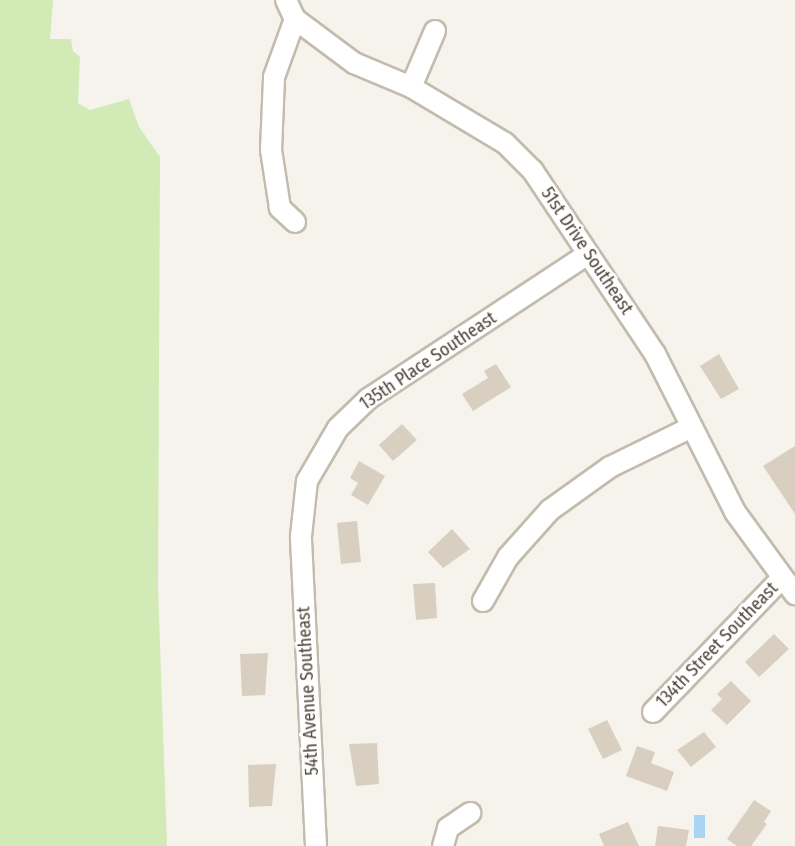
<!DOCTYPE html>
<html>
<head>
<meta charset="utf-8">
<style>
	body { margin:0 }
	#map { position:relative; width:795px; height:846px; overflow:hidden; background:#f6f3ec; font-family:"Fira Sans Condensed",sans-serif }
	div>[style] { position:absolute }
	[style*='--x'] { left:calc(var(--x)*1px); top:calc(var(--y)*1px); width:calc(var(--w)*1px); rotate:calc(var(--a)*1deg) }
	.green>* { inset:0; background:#d2eab5 }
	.water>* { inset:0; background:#a9d4f2 }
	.building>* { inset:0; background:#d8cfc1 }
	.roads { filter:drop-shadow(2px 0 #c2bbae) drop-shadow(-2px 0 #c2bbae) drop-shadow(0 2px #c2bbae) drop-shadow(0 -2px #c2bbae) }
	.minor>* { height:20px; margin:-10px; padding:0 10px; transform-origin:10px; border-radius:10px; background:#fff }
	span { translate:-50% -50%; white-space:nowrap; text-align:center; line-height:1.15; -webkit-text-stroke:5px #fff; paint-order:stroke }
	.street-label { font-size:18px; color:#4b4439 }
</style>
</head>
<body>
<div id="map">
	<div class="green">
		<i style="clip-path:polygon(0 0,53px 0,50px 39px,71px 39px,73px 51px,80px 57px,78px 103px,90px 110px,129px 99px,139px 127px,160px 157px,158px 587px,167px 846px,0 846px)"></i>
	</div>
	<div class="water">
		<i style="clip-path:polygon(694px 815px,705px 815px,705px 838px,694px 838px)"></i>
	</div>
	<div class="building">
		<i style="clip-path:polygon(719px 354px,739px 389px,721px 399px,700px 366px)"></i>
		<i style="clip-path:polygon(496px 364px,511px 387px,473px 411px,462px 394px,488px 378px,484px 371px)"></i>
		<i style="clip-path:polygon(402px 424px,417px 440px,393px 461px,379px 445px)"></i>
		<i style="clip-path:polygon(795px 446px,795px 514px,763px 466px)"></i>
		<i style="clip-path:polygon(359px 461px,385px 476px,368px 505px,351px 495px,358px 483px,350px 478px)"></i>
		<i style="clip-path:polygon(357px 521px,361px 562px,341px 564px,337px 523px)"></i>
		<i style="clip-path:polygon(452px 529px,470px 549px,443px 568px,428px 552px)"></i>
		<i style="clip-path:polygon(435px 583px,437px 618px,416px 620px,413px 584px)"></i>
		<i style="clip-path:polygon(774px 634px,789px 649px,759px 677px,745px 662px)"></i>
		<i style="clip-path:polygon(268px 653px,265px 695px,242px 696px,240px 654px)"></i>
		<i style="clip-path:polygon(731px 681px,751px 701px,727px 725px,711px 710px,722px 699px,717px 694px)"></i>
		<i style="clip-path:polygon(607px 720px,622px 750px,603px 759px,588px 729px)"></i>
		<i style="clip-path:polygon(704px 732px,716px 747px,691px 767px,677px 750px)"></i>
		<i style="clip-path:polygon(377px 743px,379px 784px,356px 786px,349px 744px)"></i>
		<i style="clip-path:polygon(637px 746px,655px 752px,651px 763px,674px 772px,667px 791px,626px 776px)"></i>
		<i style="clip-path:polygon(276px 764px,272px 806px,249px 807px,248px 765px)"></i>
		<i style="clip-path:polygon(754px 800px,771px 811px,764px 822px,767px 824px,751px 846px,737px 846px,727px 839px)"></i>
		<i style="clip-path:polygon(628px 822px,639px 846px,604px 846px,599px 834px)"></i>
		<i style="clip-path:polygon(658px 826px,689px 830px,686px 846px,655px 846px)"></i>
	</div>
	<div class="roads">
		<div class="minor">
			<i style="--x:286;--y:0;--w:21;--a:65"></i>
			<i style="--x:295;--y:19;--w:74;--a:36.7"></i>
			<i style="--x:354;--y:63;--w:62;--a:22.8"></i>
			<i style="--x:411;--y:87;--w:109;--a:30.8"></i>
			<i style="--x:505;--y:143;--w:40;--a:45"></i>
			<i style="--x:533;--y:171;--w:220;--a:56.3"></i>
			<i style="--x:655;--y:354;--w:177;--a:63.1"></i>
			<i style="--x:735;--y:512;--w:102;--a:53.8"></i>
			<i style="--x:411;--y:87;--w:61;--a:-66.8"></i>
			<i style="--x:295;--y:222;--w:21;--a:-137"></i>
			<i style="--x:280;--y:208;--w:59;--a:-98.8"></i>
			<i style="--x:271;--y:150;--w:73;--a:-87.6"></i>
			<i style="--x:274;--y:77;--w:62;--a:-70.1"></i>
			<i style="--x:483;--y:601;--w:51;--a:-60.4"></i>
			<i style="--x:508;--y:557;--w:63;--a:-48.2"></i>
			<i style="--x:550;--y:510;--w:74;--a:-35.6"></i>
			<i style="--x:610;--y:467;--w:89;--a:-26"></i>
			<i style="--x:653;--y:712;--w:185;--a:-46.1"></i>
			<i style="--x:316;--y:846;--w:310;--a:-92.8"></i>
			<i style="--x:301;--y:536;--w:55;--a:-83.8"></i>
			<i style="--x:307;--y:481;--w:61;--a:-59.7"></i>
			<i style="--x:338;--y:428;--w:42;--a:-44"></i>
			<i style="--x:368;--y:399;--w:263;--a:-33.4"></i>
			<i style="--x:443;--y:846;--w:19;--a:-74"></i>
			<i style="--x:448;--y:828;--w:27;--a:-34"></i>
		</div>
	</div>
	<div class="street-label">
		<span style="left:587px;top:251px;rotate:56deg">51st Drive Southeast</span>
		<span style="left:428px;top:361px;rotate:-34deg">135th Place Southeast</span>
		<span style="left:717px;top:645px;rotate:-46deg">134th Street Southeast</span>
		<span style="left:308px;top:691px;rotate:-93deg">54th Avenue Southeast</span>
	</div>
</div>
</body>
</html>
